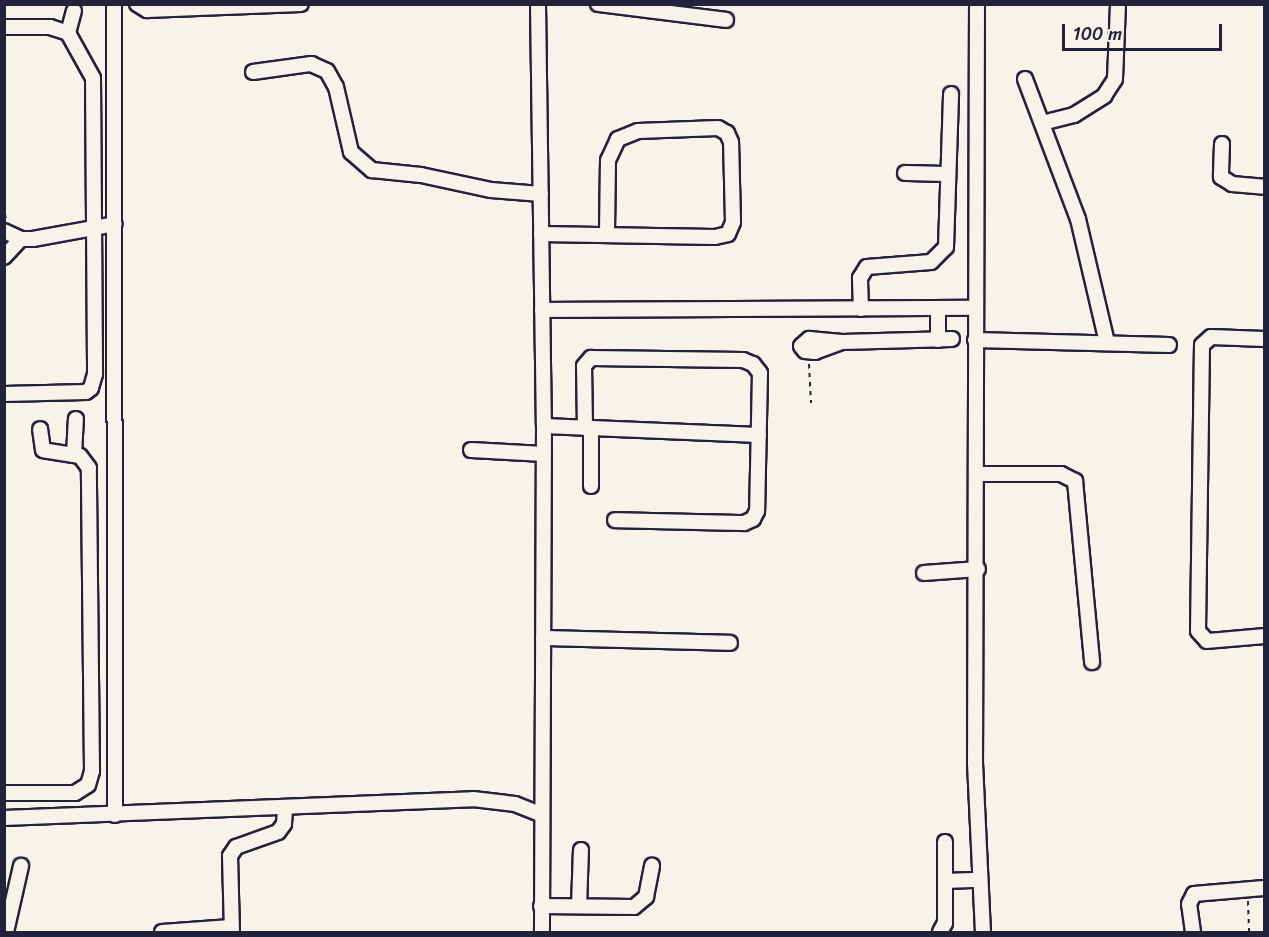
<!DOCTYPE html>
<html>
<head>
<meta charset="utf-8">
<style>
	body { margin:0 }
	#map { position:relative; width:1269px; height:937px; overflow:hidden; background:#f7f3e8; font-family:Sriracha,sans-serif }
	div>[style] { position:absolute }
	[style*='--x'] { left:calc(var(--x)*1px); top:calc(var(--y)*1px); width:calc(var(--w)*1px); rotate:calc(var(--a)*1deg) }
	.path>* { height:2px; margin-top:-1px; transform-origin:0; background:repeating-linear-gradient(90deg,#22223b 0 4.5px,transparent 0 9px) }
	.roads { filter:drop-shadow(2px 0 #22223b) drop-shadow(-2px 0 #22223b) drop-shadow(0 2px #22223b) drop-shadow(0 -2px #22223b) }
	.minor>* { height:14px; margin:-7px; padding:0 7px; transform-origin:7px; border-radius:7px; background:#f7f3e8 }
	span { translate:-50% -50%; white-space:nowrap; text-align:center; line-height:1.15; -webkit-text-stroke:4.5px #f7f3e8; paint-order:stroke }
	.frame { position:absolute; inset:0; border:6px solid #22223b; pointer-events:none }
	.scale { position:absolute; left:1062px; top:24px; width:160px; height:27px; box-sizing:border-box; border:3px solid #22223b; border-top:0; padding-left:8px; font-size:18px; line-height:21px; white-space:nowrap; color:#22223b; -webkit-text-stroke:4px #f7f3e8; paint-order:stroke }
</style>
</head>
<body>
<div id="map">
	<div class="path">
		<i style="--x:4;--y:205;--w:16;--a:83"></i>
		<i style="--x:809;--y:364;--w:39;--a:87"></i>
		<i style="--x:1248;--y:901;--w:31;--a:88"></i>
	</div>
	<div class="roads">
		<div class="minor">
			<i style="--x:114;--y:4;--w:811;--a:89.93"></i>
			<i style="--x:137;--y:4;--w:12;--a:31"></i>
			<i style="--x:147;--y:10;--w:154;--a:-2.2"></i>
			<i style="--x:538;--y:4;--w:422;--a:89.2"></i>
			<i style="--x:544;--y:426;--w:506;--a:90.23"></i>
			<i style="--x:598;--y:4;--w:129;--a:7.1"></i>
			<i style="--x:977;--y:4;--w:759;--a:90.15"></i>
			<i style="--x:975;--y:763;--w:169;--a:87.3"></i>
			<i style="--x:4;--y:27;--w:46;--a:0"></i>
			<i style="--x:50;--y:27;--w:19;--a:18"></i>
			<i style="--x:68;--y:33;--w:51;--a:60.9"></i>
			<i style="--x:93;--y:78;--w:296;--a:89.6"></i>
			<i style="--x:95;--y:374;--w:15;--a:106"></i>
			<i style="--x:91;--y:388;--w:6;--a:141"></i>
			<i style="--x:86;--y:392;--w:82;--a:178.6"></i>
			<i style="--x:68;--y:33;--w:23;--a:-75"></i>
			<i style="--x:253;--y:72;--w:59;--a:-7.9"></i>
			<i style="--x:311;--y:64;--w:17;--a:24"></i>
			<i style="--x:327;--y:71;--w:18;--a:61"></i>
			<i style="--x:336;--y:87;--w:67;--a:77"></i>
			<i style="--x:351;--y:152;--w:28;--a:41"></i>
			<i style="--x:372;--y:170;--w:49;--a:5.8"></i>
			<i style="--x:421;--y:175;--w:72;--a:12.1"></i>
			<i style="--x:491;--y:190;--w:50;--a:4.6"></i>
			<i style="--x:1025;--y:79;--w:150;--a:69.3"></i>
			<i style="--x:1078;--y:219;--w:127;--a:76.8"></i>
			<i style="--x:1042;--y:123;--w:33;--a:-14"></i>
			<i style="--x:1074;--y:115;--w:36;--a:-32"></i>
			<i style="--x:1104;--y:96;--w:20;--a:-57"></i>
			<i style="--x:1115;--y:79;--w:75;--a:-87.7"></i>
			<i style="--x:1222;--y:144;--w:33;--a:92"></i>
			<i style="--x:1221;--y:177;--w:13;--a:32"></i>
			<i style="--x:1232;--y:184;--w:32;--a:5"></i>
			<i style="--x:905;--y:173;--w:43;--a:1.3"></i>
			<i style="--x:4;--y:231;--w:19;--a:25"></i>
			<i style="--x:21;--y:239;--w:12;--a:0"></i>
			<i style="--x:33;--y:239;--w:83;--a:-10.4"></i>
			<i style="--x:541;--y:234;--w:174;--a:1"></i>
			<i style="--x:715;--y:237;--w:13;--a:-13"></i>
			<i style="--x:728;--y:234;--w:13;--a:-67"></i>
			<i style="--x:733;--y:222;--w:80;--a:-91.4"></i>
			<i style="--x:731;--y:142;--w:10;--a:-114"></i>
			<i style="--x:727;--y:133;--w:10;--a:-151"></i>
			<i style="--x:718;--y:128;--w:80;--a:177.9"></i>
			<i style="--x:638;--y:131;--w:22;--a:158"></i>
			<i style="--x:618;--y:139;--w:23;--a:115"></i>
			<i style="--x:608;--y:160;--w:75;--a:90.8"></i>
			<i style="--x:4;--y:257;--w:25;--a:-47"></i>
			<i style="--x:861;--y:309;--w:31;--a:-92"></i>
			<i style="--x:860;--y:278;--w:13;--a:-58"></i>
			<i style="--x:867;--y:267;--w:64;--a:-4.5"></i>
			<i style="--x:931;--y:262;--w:21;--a:-45"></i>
			<i style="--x:946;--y:247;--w:153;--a:-88.1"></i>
			<i style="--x:542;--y:310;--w:432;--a:-0.3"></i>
			<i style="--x:1264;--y:339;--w:53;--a:-177.8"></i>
			<i style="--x:1211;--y:337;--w:12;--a:138"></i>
			<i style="--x:1202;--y:345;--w:286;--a:90.8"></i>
			<i style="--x:1198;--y:631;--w:13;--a:48"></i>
			<i style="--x:1207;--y:641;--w:57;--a:-5"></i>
			<i style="--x:938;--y:340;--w:32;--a:-90"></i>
			<i style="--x:975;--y:340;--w:194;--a:1.5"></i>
			<i style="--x:842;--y:342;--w:29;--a:160"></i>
			<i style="--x:815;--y:352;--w:10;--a:-174"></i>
			<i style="--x:805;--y:351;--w:6;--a:-129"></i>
			<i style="--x:801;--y:346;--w:11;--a:-41"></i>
			<i style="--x:809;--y:339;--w:33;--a:5"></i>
			<i style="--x:842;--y:342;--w:110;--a:-1.6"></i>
			<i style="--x:544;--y:426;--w:215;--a:2.4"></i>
			<i style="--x:585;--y:428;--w:62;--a:-90.9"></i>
			<i style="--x:584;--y:366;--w:11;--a:-49"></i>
			<i style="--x:591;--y:358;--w:152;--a:0.8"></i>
			<i style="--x:743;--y:360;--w:11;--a:22"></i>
			<i style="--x:753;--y:364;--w:11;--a:52"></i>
			<i style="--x:760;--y:373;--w:138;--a:91.2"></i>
			<i style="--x:757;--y:511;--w:9;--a:117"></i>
			<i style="--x:753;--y:519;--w:10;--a:156"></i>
			<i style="--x:744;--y:523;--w:129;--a:-178.7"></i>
			<i style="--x:471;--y:450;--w:73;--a:3.1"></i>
			<i style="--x:74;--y:455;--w:36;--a:-87"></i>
			<i style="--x:977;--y:474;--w:84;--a:0"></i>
			<i style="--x:1061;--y:474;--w:16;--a:27"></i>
			<i style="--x:1075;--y:481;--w:182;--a:84.6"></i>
			<i style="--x:591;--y:486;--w:58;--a:-90"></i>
			<i style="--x:924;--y:573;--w:54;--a:-4.2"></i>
			<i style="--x:543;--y:638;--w:187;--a:1.5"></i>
			<i style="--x:4;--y:793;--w:71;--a:0"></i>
			<i style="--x:75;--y:793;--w:15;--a:-32"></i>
			<i style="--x:88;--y:785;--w:15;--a:-74"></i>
			<i style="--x:92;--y:771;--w:303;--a:-90.6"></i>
			<i style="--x:89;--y:468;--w:15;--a:-127"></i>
			<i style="--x:80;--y:456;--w:37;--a:-171"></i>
			<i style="--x:43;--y:450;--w:21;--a:-98"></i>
			<i style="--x:4;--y:818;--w:469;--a:-2.3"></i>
			<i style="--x:473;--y:799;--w:42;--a:6.8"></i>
			<i style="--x:515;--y:804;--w:27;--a:22"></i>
			<i style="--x:945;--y:881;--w:34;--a:-2"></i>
			<i style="--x:541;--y:906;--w:93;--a:0.6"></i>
			<i style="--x:634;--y:907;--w:16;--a:-40"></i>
			<i style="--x:646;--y:897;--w:32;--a:-79"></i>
			<i style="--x:579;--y:906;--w:56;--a:-88"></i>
			<i style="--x:6;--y:932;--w:68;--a:-77.2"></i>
			<i style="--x:162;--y:932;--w:69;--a:-4.1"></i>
			<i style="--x:232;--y:932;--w:76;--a:-91.5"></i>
			<i style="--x:230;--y:856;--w:11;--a:-56"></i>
			<i style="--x:236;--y:847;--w:45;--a:-19.7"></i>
			<i style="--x:278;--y:832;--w:10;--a:-53"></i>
			<i style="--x:284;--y:824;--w:16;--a:-86"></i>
			<i style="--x:940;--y:932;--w:10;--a:-61"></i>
			<i style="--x:945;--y:923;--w:81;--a:-90"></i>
			<i style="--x:1193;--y:932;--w:28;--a:-98"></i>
			<i style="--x:1189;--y:904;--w:11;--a:-63"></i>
			<i style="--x:1194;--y:894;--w:70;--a:-4.9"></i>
		</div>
	</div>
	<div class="frame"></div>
	<div class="scale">100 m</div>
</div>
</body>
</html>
